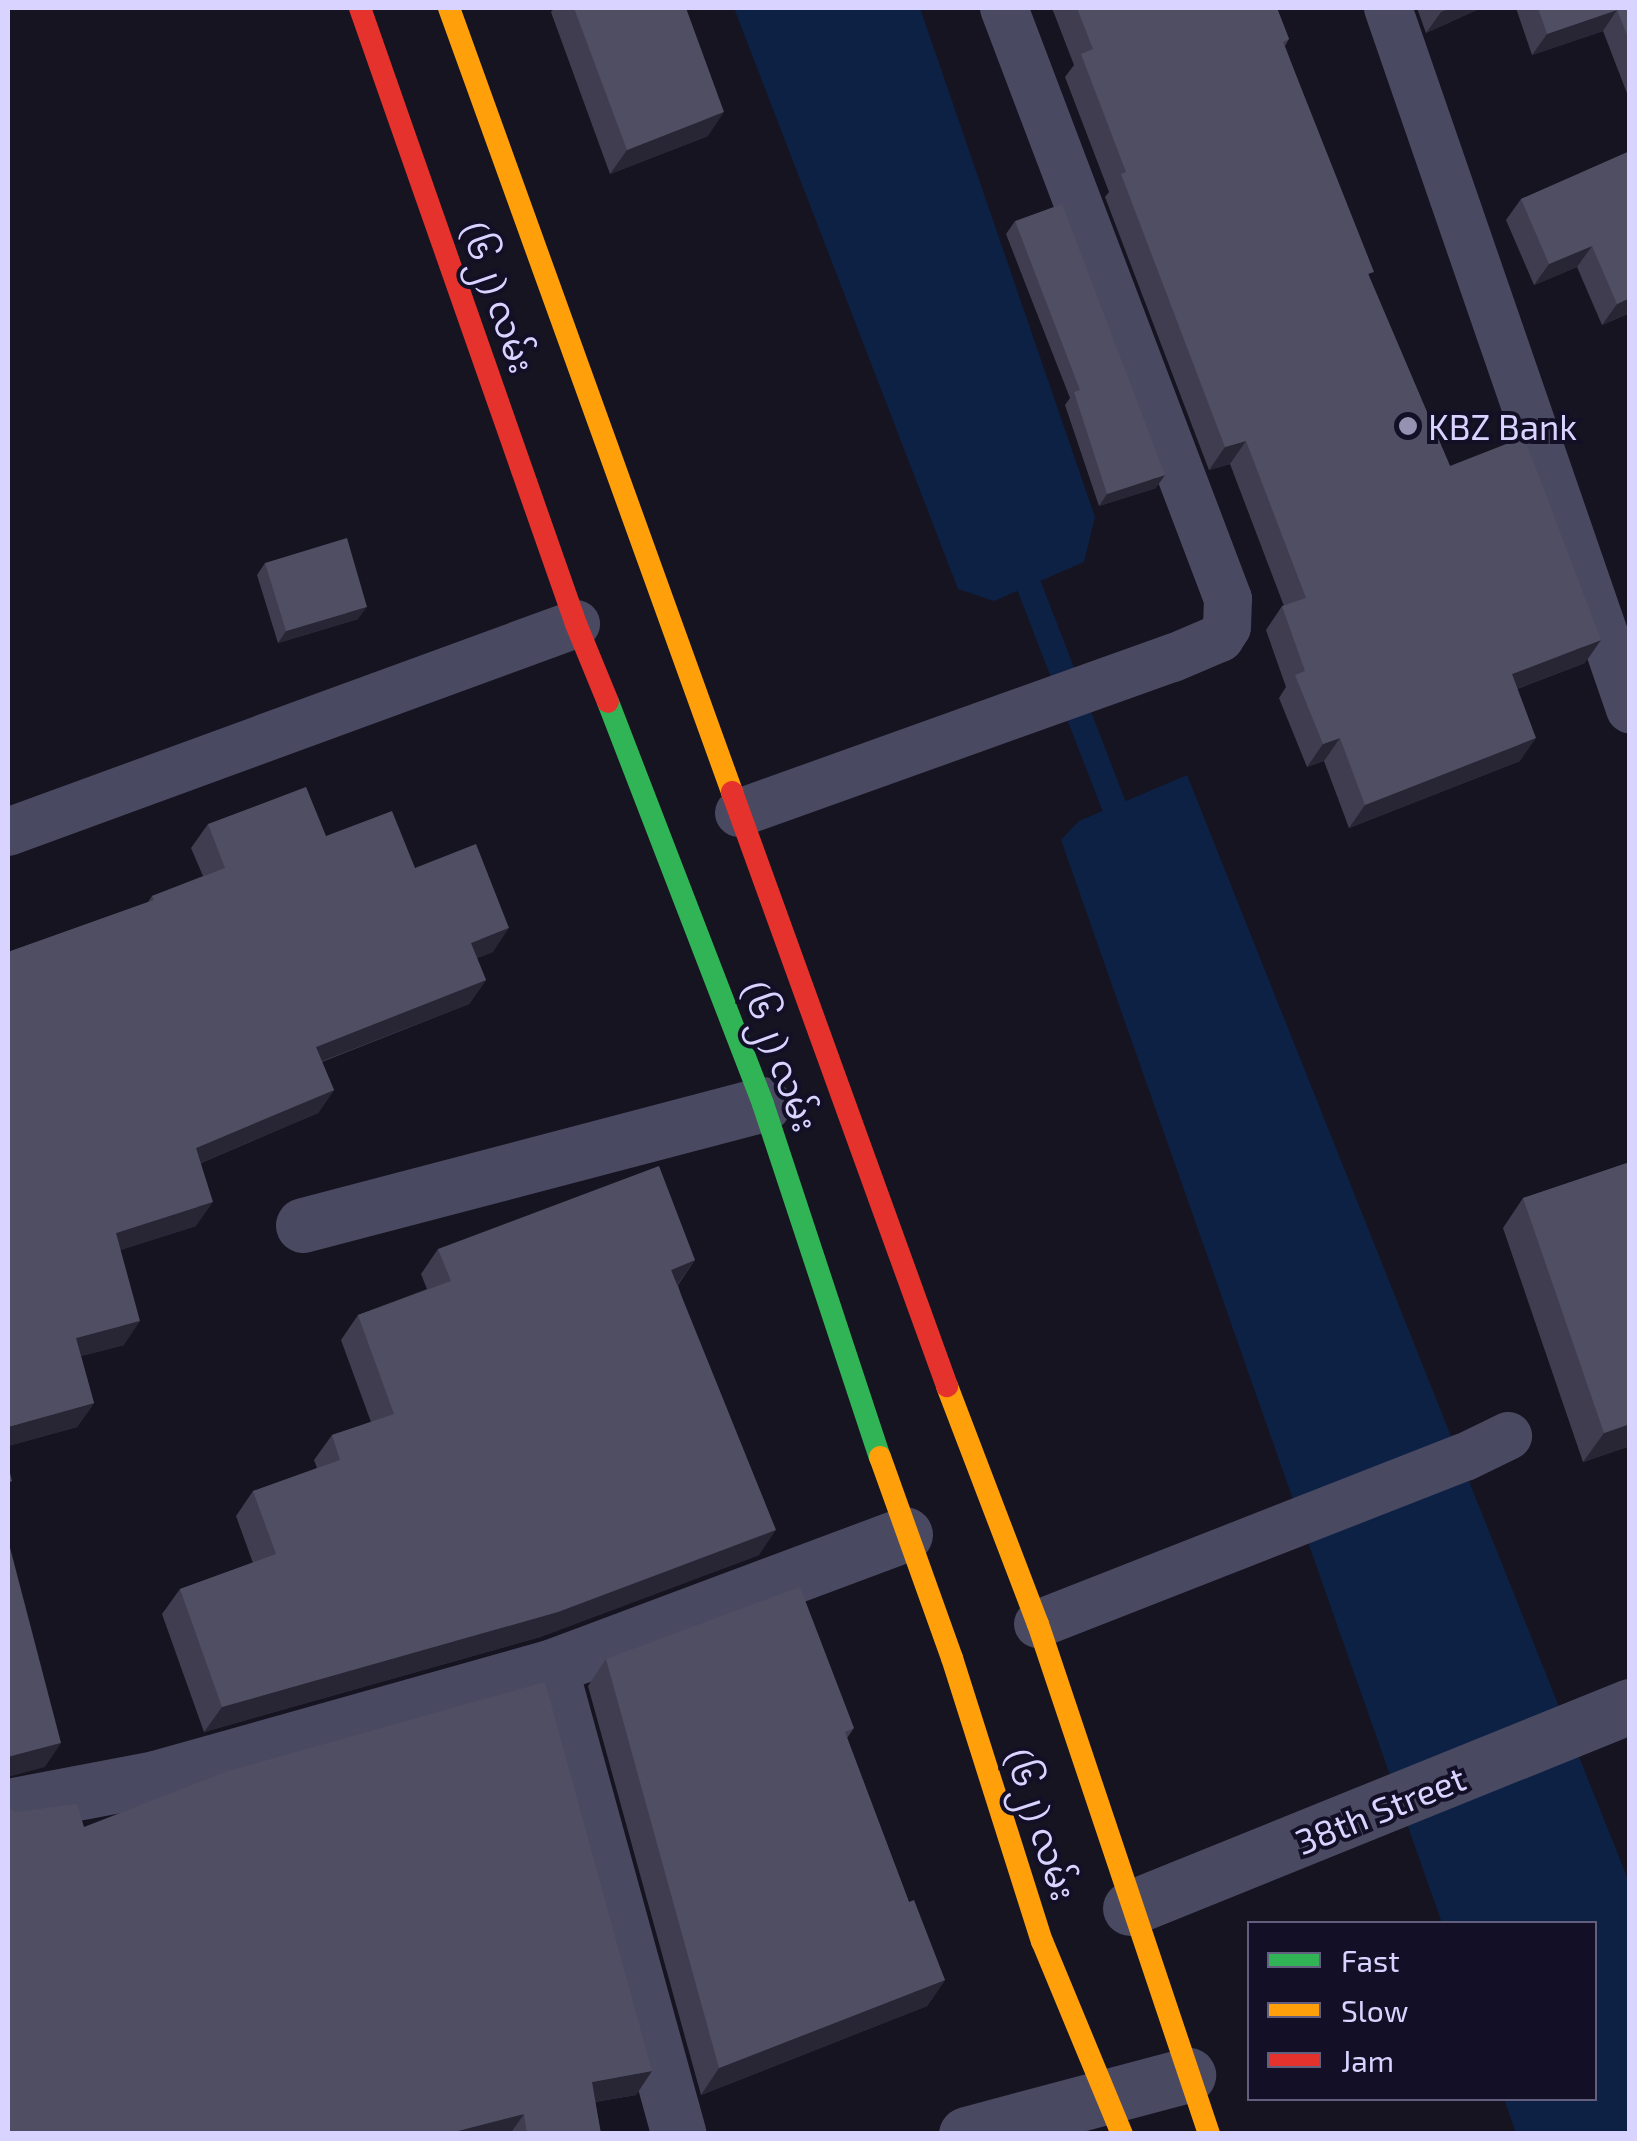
<!DOCTYPE html>
<html>
<head>
<meta charset="utf-8">
<style>
	body { margin:0 }
	#map { position:relative; width:1637px; height:2141px; overflow:hidden; background:#161421; font-family:"Exo 2","Noto Sans Myanmar",sans-serif }
	div>[style] { position:absolute }
	[style*='--x'] { left:calc(var(--x)*1px); top:calc(var(--y)*1px); width:calc(var(--w)*1px); rotate:calc(var(--a)*1deg) }
	.water>* { inset:0; background:#0d2144 }
	.stream>* { height:25px; margin:-12.5px; padding:0 12.5px; transform-origin:12.5px; border-radius:12.5px; background:#0d2144 }
	.lane>* { height:48px; margin:-24px; padding:0 24px; transform-origin:24px; border-radius:24px; background:#4a4962 }
	.street>* { height:55px; margin:-27.5px; padding:0 27.5px; transform-origin:27.5px; border-radius:27.5px; background:#4a4962 }
	.fast>* { height:22px; margin:-11px; padding:0 11px; transform-origin:11px; border-radius:11px; background:#30b455 }
	.slow>* { height:22px; margin:-11px; padding:0 11px; transform-origin:11px; border-radius:11px; background:#ff9f0a }
	.jam>* { height:22px; margin:-11px; padding:0 11px; transform-origin:11px; border-radius:11px; background:#e5322d }
	.wall>* { inset:0; background:#403d50 }
	.shaded-wall>* { inset:0; background:#282635 }
	.building>* { inset:0; background:#504e63 }
	.dots>* { width:28px; height:28px; translate:-50% -50%; box-sizing:border-box; border:5px solid #130f26; border-radius:50% }
	span { translate:-50% -50%; white-space:nowrap; text-align:center; line-height:1.15; -webkit-text-stroke:8px #130f26; paint-order:stroke }
	.street-label { font-size:35px; color:#d9d4ff }
	.poi-label { font-size:35px; color:#d9d4ff }
	.left { translate:0 -50%; text-align:left }
	.frame { position:absolute; inset:0; border:10px solid #d9d4ff; pointer-events:none }
	.legend { position:absolute; left:1247px; top:1921px; width:350px; height:180px; box-sizing:border-box; background:#130f26; border:2px solid #625e7d; margin:0; padding:12px 18px; list-style:none; font-size:30px; color:#d9d4ff }
	.legend li { display:flex; align-items:center; gap:20px; height:50px }
	.legend b { width:50px; border:2px solid #625e7d }
</style>
</head>
<body>
<div id="map">
	<div class="water">
		<i style="clip-path:polygon(734px 8px,920px 8px,1095px 517px,1084px 562px,994px 601px,958px 589px)"></i>
		<i style="clip-path:polygon(1187px 775px,1629px 1882px,1629px 2133px,1516px 2133px,1504px 2099px,1594px 2098px,1594px 1924px,1442px 1923px,1061px 840px,1079px 821px)"></i>
	</div>
	<div class="stream">
		<i style="--x:1018;--y:558;--w:300;--a:68.9"></i>
	</div>
	<div class="lane">
		<i style="--x:1388;--y:8;--w:742;--a:70.95"></i>
		<i style="--x:739;--y:813;--w:461;--a:-19.7"></i>
		<i style="--x:1173;--y:658;--w:51;--a:-23.1"></i>
		<i style="--x:1220;--y:638;--w:13;--a:-58"></i>
		<i style="--x:1227;--y:627;--w:28;--a:-88"></i>
		<i style="--x:1228;--y:599;--w:632;--a:-110.76"></i>
		<i style="--x:8;--y:832;--w:605;--a:-20.11"></i>
		<i style="--x:1038;--y:1624;--w:458;--a:-21.4"></i>
		<i style="--x:1465;--y:1457;--w:48;--a:-26"></i>
	</div>
	<div class="street">
		<i style="--x:303;--y:1225;--w:476;--a:-14.7"></i>
		<i style="--x:550;--y:1667;--w:484;--a:74.6"></i>
		<i style="--x:8;--y:1806;--w:150;--a:-10.8"></i>
		<i style="--x:155;--y:1778;--w:410;--a:-15.7"></i>
		<i style="--x:550;--y:1667;--w:379;--a:-20.5"></i>
		<i style="--x:1130;--y:1908;--w:539;--a:-22"></i>
		<i style="--x:966;--y:2134;--w:230;--a:-14.9"></i>
	</div>
	<div class="fast">
		<i style="--x:608;--y:702;--w:431;--a:68.9"></i>
		<i style="--x:763;--y:1104;--w:372;--a:71.7"></i>
	</div>
	<div class="slow">
		<i style="--x:449;--y:8;--w:834;--a:70.15"></i>
		<i style="--x:947;--y:1386;--w:255;--a:69.1"></i>
		<i style="--x:1038;--y:1624;--w:538;--a:71.46"></i>
		<i style="--x:880;--y:1457;--w:214;--a:70.3"></i>
		<i style="--x:952;--y:1658;--w:297;--a:72.4"></i>
		<i style="--x:1042;--y:1941;--w:209;--a:67.5"></i>
	</div>
	<div class="jam">
		<i style="--x:360;--y:8;--w:653;--a:70.68"></i>
		<i style="--x:576;--y:624;--w:84;--a:67.7"></i>
		<i style="--x:732;--y:792;--w:632;--a:70.1"></i>
	</div>
	<div class="wall">
		<i style="clip-path:polygon(554px 8px,686px 8px,708px 136px,610px 174px,551px 12px)"></i>
		<i style="clip-path:polygon(1052px 8px,1277px 8px,1289px 39px,1285px 46px,1370px 278px,1450px 466px,1585px 663px,1517px 689px,1520px 761px,1349px 828px,1324px 761px,1307px 767px,1279px 698px,1286px 687px,1266px 630px,1282px 606px,1284px 606px,1230px 464px,1209px 470px,1105px 197px,1109px 192px,1065px 77px,1074px 65px)"></i>
		<i style="clip-path:polygon(1417px 8px,1481px 8px,1426px 33px)"></i>
		<i style="clip-path:polygon(1516px 8px,1630px 8px,1630px 101px,1603px 31px,1532px 55px)"></i>
		<i style="clip-path:polygon(1630px 151px,1630px 313px,1602px 325px,1577px 267px,1534px 285px,1506px 220px,1521px 199px)"></i>
		<i style="clip-path:polygon(1015px 221px,1156px 488px,1099px 506px,1065px 405px,1070px 398px,1006px 234px)"></i>
		<i style="clip-path:polygon(265px 563px,358px 619px,278px 643px,257px 575px)"></i>
		<i style="clip-path:polygon(208px 824px,326px 836px,415px 868px,493px 952px,477px 958px,486px 980px,469px 1004px,322px 1062px,334px 1090px,318px 1113px,201px 1163px,196px 1226px,120px 1250px,124px 1345px,81px 1356px,94px 1403px,77px 1427px,8px 1446px,8px 952px,148px 902px,152px 896px,203px 876px,191px 848px)"></i>
		<i style="clip-path:polygon(1630px 1162px,1630px 1446px,1583px 1462px,1503px 1228px,1523px 1198px)"></i>
		<i style="clip-path:polygon(438px 1249px,695px 1260px,678px 1285px,759px 1555px,540px 1637px,204px 1732px,162px 1614px,180px 1589px,253px 1563px,236px 1516px,253px 1491px,317px 1468px,314px 1460px,332px 1435px,371px 1422px,341px 1340px,358px 1315px,427px 1289px,421px 1274px)"></i>
		<i style="clip-path:polygon(606px 1659px,854px 1728px,847px 1738px,909px 1902px,945px 1980px,927px 2006px,701px 2095px,588px 1686px)"></i>
		<i style="clip-path:polygon(15px 1812px,84px 1827px,652px 2071px,636px 2095px,595px 2102px,601px 2134px,8px 2134px)"></i>
	</div>
	<div class="shaded-wall">
		<i style="clip-path:polygon(1451px 8px,1481px 8px,1426px 33px,1441px 12px)"></i>
		<i style="clip-path:polygon(1617px 10px,1603px 31px,1532px 55px,1547px 34px)"></i>
		<i style="clip-path:polygon(724px 112px,708px 136px,610px 174px,627px 150px)"></i>
		<i style="clip-path:polygon(1592px 246px,1577px 267px,1534px 285px,1549px 264px)"></i>
		<i style="clip-path:polygon(1630px 298px,1630px 313px,1602px 325px,1617px 304px)"></i>
		<i style="clip-path:polygon(1246px 441px,1230px 464px,1209px 470px,1225px 447px)"></i>
		<i style="clip-path:polygon(1165px 475px,1156px 488px,1099px 506px,1107px 494px)"></i>
		<i style="clip-path:polygon(367px 607px,358px 619px,278px 643px,286px 631px)"></i>
		<i style="clip-path:polygon(1601px 640px,1585px 663px,1495px 697px,1512px 674px)"></i>
		<i style="clip-path:polygon(1340px 738px,1324px 761px,1307px 767px,1323px 744px)"></i>
		<i style="clip-path:polygon(1536px 738px,1520px 761px,1349px 828px,1365px 805px)"></i>
		<i style="clip-path:polygon(509px 928px,493px 952px,454px 967px,471px 943px)"></i>
		<i style="clip-path:polygon(486px 980px,469px 1004px,299px 1070px,316px 1047px)"></i>
		<i style="clip-path:polygon(334px 1090px,318px 1113px,179px 1172px,196px 1148px)"></i>
		<i style="clip-path:polygon(213px 1202px,196px 1226px,99px 1257px,116px 1233px)"></i>
		<i style="clip-path:polygon(695px 1260px,677px 1285px,671px 1270px)"></i>
		<i style="clip-path:polygon(140px 1321px,124px 1345px,59px 1362px,76px 1338px)"></i>
		<i style="clip-path:polygon(94px 1403px,77px 1427px,8px 1446px,8px 1427px)"></i>
		<i style="clip-path:polygon(1630px 1424px,1630px 1446px,1583px 1462px,1604px 1433px)"></i>
		<i style="clip-path:polygon(776px 1530px,759px 1555px,540px 1637px,204px 1732px,222px 1707px)"></i>
		<i style="clip-path:polygon(61px 1743px,45px 1767px,8px 1777px,8px 1757px)"></i>
		<i style="clip-path:polygon(945px 1980px,927px 2006px,701px 2095px,719px 2068px)"></i>
		<i style="clip-path:polygon(652px 2071px,636px 2095px,575px 2105px,592px 2082px)"></i>
		<i style="clip-path:polygon(524px 2114px,510px 2134px,446px 2134px)"></i>
	</div>
	<div class="building">
		<i style="clip-path:polygon(574px 8px,686px 8px,724px 112px,627px 150px)"></i>
		<i style="clip-path:polygon(1077px 8px,1277px 8px,1289px 39px,1283px 42px,1374px 272px,1368px 274px,1450px 466px,1524px 437px,1601px 640px,1512px 674px,1536px 738px,1365px 805px,1340px 738px,1323px 744px,1295px 675px,1305px 671px,1282px 606px,1306px 598px,1246px 441px,1225px 447px,1121px 174px,1126px 172px,1081px 54px,1093px 49px)"></i>
		<i style="clip-path:polygon(1538px 8px,1630px 8px,1630px 42px,1617px 10px,1547px 34px)"></i>
		<i style="clip-path:polygon(1630px 151px,1630px 298px,1617px 304px,1592px 246px,1549px 264px,1521px 199px)"></i>
		<i style="clip-path:polygon(1062px 204px,1165px 475px,1107px 494px,1074px 392px,1080px 390px,1015px 221px)"></i>
		<i style="clip-path:polygon(347px 538px,367px 607px,286px 631px,265px 563px)"></i>
		<i style="clip-path:polygon(306px 787px,326px 836px,392px 811px,415px 868px,476px 844px,509px 928px,471px 943px,486px 980px,316px 1047px,334px 1090px,196px 1148px,213px 1202px,116px 1233px,140px 1321px,76px 1338px,94px 1403px,8px 1427px,8px 952px,154px 900px,152px 896px,225px 868px,208px 824px)"></i>
		<i style="clip-path:polygon(1630px 1162px,1630px 1424px,1604px 1433px,1523px 1198px)"></i>
		<i style="clip-path:polygon(659px 1166px,695px 1260px,671px 1270px,776px 1530px,558px 1612px,222px 1707px,180px 1589px,276px 1554px,253px 1491px,340px 1460px,332px 1435px,394px 1414px,358px 1315px,451px 1281px,438px 1249px)"></i>
		<i style="clip-path:polygon(8px 1465px,12px 1481px,8px 1483px)"></i>
		<i style="clip-path:polygon(8px 1540px,61px 1743px,8px 1757px)"></i>
		<i style="clip-path:polygon(800px 1587px,854px 1728px,845px 1732px,909px 1902px,914px 1900px,945px 1980px,719px 2068px,606px 1659px)"></i>
		<i style="clip-path:polygon(545px 1682px,652px 2071px,592px 2082px,601px 2134px,527px 2133px,524px 2114px,446px 2134px,8px 2134px,8px 1807px,15px 1812px,77px 1804px,84px 1827px,228px 1771px)"></i>
	</div>
	<div class="dots">
		<i style="left:1408px;top:426px;background:#9591b1"></i>
	</div>
	<div class="street-label">
		<span style="left:499px;top:297px;rotate:71deg">(၆၂) လမ်း</span>
		<span style="left:781px;top:1056px;rotate:70deg">(၆၂) လမ်း</span>
		<span style="left:1380px;top:1809px;rotate:-22deg">38th Street</span>
		<span style="left:1042px;top:1824px;rotate:72deg">(၆၂) လမ်း</span>
	</div>
	<div class="poi-label">
		<span class="left" style="left:1428px;top:426px">KBZ Bank</span>
	</div>
	<div class="frame"></div>
	<ul class="legend">
	<li><b style="height:12px;background:#30b455"></b>Fast</li>
	<li><b style="height:12px;background:#ff9f0a"></b>Slow</li>
	<li><b style="height:12px;background:#e5322d"></b>Jam</li>
	</ul>
</div>
</body>
</html>
